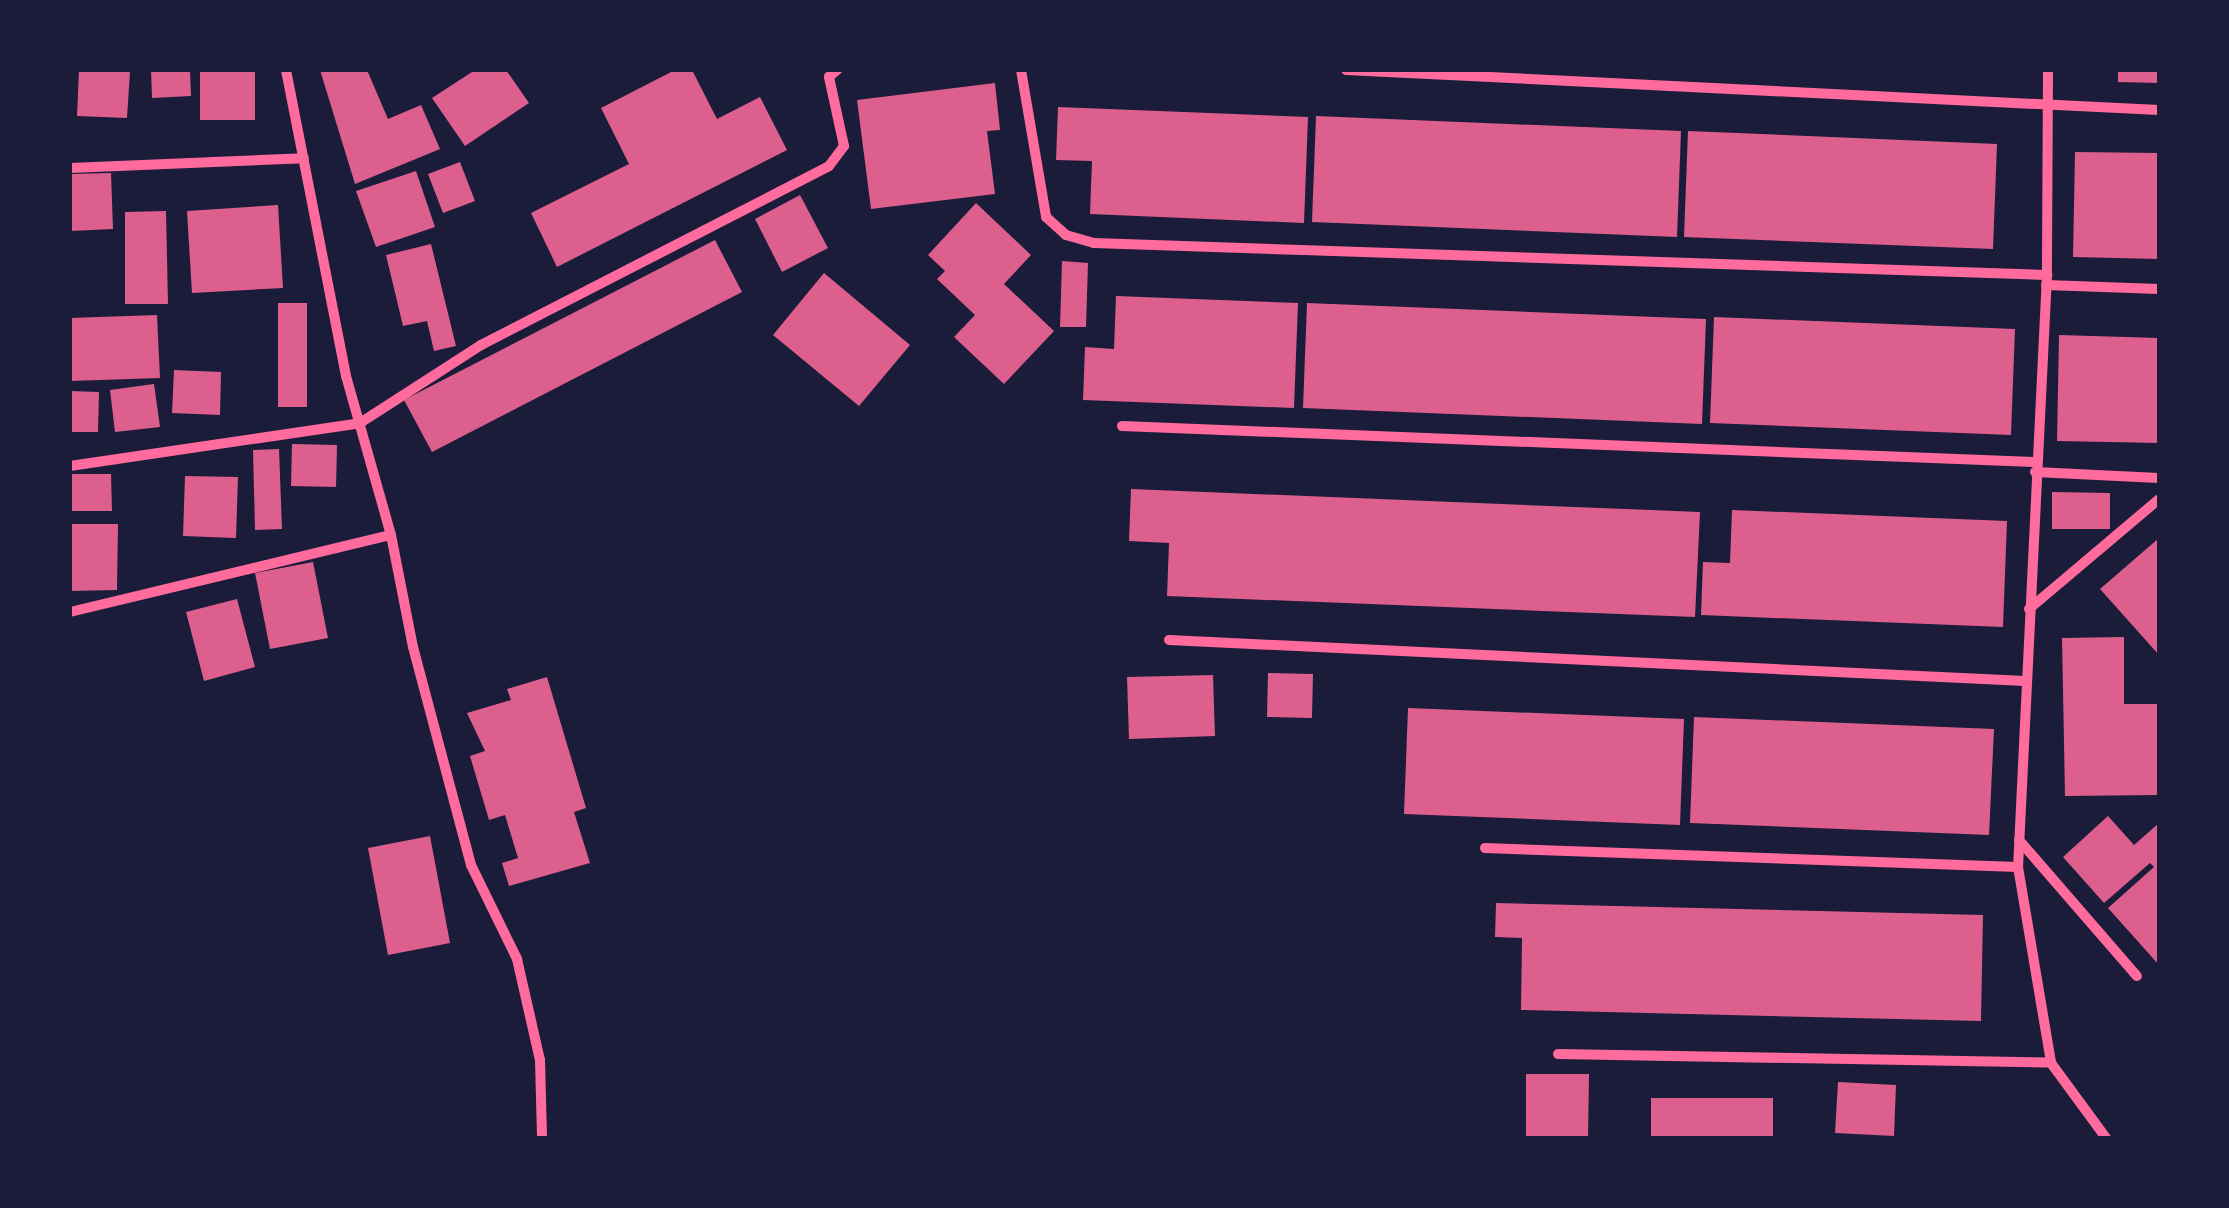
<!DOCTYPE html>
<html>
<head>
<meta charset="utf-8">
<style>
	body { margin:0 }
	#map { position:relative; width:2229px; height:1208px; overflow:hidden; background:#1b1b3a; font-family:"Roboto Condensed",sans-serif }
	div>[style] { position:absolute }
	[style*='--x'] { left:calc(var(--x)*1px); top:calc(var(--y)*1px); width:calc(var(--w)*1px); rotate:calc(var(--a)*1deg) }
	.building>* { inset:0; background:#dd5f8e }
	.minor>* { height:10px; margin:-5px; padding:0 5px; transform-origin:5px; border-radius:5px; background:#ff6b9d }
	span { translate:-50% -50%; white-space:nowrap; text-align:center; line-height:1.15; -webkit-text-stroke:10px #1b1b3a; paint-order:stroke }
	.frame { position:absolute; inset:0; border:72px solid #1b1b3a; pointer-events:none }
</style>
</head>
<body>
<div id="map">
	<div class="building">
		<i style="clip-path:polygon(79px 70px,130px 72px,127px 118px,77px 116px)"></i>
		<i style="clip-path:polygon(151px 70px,190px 70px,191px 96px,152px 98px)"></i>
		<i style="clip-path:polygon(200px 70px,255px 70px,255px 120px,200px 120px)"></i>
		<i style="clip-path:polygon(320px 70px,367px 70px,388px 119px,421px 105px,440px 149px,355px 184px)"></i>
		<i style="clip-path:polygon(475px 70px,506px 70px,529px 103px,465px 146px,432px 98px)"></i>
		<i style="clip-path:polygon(675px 70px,692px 70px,717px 119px,760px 97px,787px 150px,557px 267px,531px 213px,629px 164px,601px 108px)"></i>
		<i style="clip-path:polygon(2118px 70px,2159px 70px,2159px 83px,2118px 82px)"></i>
		<i style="clip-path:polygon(995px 83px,1000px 130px,987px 131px,995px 194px,871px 209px,857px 100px)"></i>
		<i style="clip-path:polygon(1058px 107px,1308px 117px,1304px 223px,1090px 214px,1092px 161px,1056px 160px)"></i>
		<i style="clip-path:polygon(1316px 116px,1681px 131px,1677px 237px,1312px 222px)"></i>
		<i style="clip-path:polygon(1688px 131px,1997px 144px,1993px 249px,1684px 237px)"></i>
		<i style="clip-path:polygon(2075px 152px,2159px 153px,2159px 259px,2073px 257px)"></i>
		<i style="clip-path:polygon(460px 162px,475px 201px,443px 213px,428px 174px)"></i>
		<i style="clip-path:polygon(416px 171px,435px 227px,376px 247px,356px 191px)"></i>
		<i style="clip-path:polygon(111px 173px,113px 229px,70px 231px,70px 174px)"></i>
		<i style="clip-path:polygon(800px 195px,828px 248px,782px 272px,755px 219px)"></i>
		<i style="clip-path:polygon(976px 203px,1031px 255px,1004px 284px,1054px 331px,1004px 384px,954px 337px,975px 315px,937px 279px,945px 271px,928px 255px)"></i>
		<i style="clip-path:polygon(278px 205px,283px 288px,192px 293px,187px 211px)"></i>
		<i style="clip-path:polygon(166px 211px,168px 304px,125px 304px,125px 212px)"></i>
		<i style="clip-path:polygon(715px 240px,742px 292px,432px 452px,404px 400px)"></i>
		<i style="clip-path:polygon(431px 244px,456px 346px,434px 351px,427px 321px,403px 326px,386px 255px)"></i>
		<i style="clip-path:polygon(1062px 261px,1088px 263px,1086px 327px,1060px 327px)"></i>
		<i style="clip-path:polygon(824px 273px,910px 345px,859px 406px,773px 335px)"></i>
		<i style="clip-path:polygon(1116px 296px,1298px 303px,1294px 408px,1083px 400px,1085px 347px,1114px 349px)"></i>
		<i style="clip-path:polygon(278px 303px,307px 303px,307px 407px,278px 407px)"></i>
		<i style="clip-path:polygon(1307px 303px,1706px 319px,1702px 424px,1303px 408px)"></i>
		<i style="clip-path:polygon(157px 315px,160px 378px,70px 381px,70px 318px)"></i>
		<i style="clip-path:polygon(1714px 317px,2015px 329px,2011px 435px,1710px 423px)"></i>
		<i style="clip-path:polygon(2059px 335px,2159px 338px,2159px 443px,2057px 441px)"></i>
		<i style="clip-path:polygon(174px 370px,221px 372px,220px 415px,172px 413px)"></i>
		<i style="clip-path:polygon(154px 384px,160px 427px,115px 432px,110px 390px)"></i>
		<i style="clip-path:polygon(70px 391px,99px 392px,98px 432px,70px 432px)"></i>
		<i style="clip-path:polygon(292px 444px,337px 445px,336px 487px,291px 486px)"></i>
		<i style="clip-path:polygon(279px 449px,282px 529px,255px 530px,253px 450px)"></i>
		<i style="clip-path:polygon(70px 474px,111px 474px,112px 511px,70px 511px)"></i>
		<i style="clip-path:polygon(185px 476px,238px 477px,236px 538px,183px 536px)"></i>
		<i style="clip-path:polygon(1131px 489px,1700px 512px,1695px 617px,1167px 596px,1169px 543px,1129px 541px)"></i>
		<i style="clip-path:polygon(2052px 492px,2110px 493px,2110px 529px,2052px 529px)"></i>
		<i style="clip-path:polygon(1732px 510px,2007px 521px,2003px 627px,1701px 615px,1703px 562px,1730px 563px)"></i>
		<i style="clip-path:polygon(70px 524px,118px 524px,117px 590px,70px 591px)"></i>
		<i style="clip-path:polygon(2159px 538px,2159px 655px,2100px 589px)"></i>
		<i style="clip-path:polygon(313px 562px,328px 638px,270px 649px,255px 573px)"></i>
		<i style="clip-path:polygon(237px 599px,255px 667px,204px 681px,186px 612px)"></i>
		<i style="clip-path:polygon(2124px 637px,2124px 704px,2159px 704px,2159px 795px,2065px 796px,2062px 638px)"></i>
		<i style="clip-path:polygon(1268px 673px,1313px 674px,1312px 718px,1267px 717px)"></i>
		<i style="clip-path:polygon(1213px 675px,1215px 736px,1129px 739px,1127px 677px)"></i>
		<i style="clip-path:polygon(547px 677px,586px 808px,574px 812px,590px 863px,509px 886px,502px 863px,518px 858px,505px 815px,489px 820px,470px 756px,485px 751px,467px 713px,511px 700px,507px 689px)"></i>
		<i style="clip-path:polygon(1408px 708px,1684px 719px,1680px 825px,1404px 814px)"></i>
		<i style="clip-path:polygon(1694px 717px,1994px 729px,1989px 835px,1690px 823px)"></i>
		<i style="clip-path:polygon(2108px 816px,2134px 845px,2159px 823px,2159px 965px,2108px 908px,2154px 867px,2150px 863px,2104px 903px,2063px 857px)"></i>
		<i style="clip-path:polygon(430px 836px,450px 943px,388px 955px,368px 848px)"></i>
		<i style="clip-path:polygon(1496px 903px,1983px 915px,1981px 1021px,1521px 1010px,1522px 938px,1495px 937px)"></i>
		<i style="clip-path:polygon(1526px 1074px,1589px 1074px,1588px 1138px,1526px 1138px)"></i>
		<i style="clip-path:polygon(1838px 1082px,1896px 1085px,1894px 1136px,1835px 1133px)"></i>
		<i style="clip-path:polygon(1651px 1098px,1773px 1098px,1773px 1138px,1651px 1138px)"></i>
	</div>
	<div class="minor">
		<i style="--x:286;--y:70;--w:312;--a:78.9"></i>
		<i style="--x:346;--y:376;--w:165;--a:74.2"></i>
		<i style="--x:391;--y:535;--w:114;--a:78.9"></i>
		<i style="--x:413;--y:647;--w:226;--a:75.1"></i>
		<i style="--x:471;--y:865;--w:105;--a:63.9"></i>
		<i style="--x:517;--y:959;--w:104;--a:77.2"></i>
		<i style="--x:540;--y:1060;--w:78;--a:88.5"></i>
		<i style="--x:1021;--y:70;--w:149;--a:80.3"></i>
		<i style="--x:1046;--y:217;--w:27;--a:42"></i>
		<i style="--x:1066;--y:235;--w:29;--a:16"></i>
		<i style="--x:1094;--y:243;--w:954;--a:1.92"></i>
		<i style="--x:1346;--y:70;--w:814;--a:2.82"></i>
		<i style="--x:2048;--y:70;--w:205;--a:90.3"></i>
		<i style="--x:2047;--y:275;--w:593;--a:92.8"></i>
		<i style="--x:2018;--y:867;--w:199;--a:80.4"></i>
		<i style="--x:2051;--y:1063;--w:93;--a:53.7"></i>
		<i style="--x:70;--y:168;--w:234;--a:-2.4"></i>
		<i style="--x:2046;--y:285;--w:113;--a:2"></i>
		<i style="--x:1122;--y:426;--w:915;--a:2.26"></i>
		<i style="--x:70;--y:466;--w:293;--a:-8.4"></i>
		<i style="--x:360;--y:423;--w:144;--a:-32.8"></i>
		<i style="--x:481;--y:345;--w:391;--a:-27.2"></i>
		<i style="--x:829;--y:166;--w:25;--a:-53"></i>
		<i style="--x:844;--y:146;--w:71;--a:-102.3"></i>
		<i style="--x:829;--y:77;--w:11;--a:-41"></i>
		<i style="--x:2035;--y:472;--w:124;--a:2.8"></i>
		<i style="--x:2029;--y:609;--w:170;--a:-40.2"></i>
		<i style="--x:70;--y:612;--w:330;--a:-13.5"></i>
		<i style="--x:1169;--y:640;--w:857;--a:2.74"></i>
		<i style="--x:2019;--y:840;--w:180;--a:49.1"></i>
		<i style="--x:1485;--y:848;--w:533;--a:2.04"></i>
		<i style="--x:1558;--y:1054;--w:493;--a:1"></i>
	</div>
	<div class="frame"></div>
</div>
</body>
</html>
